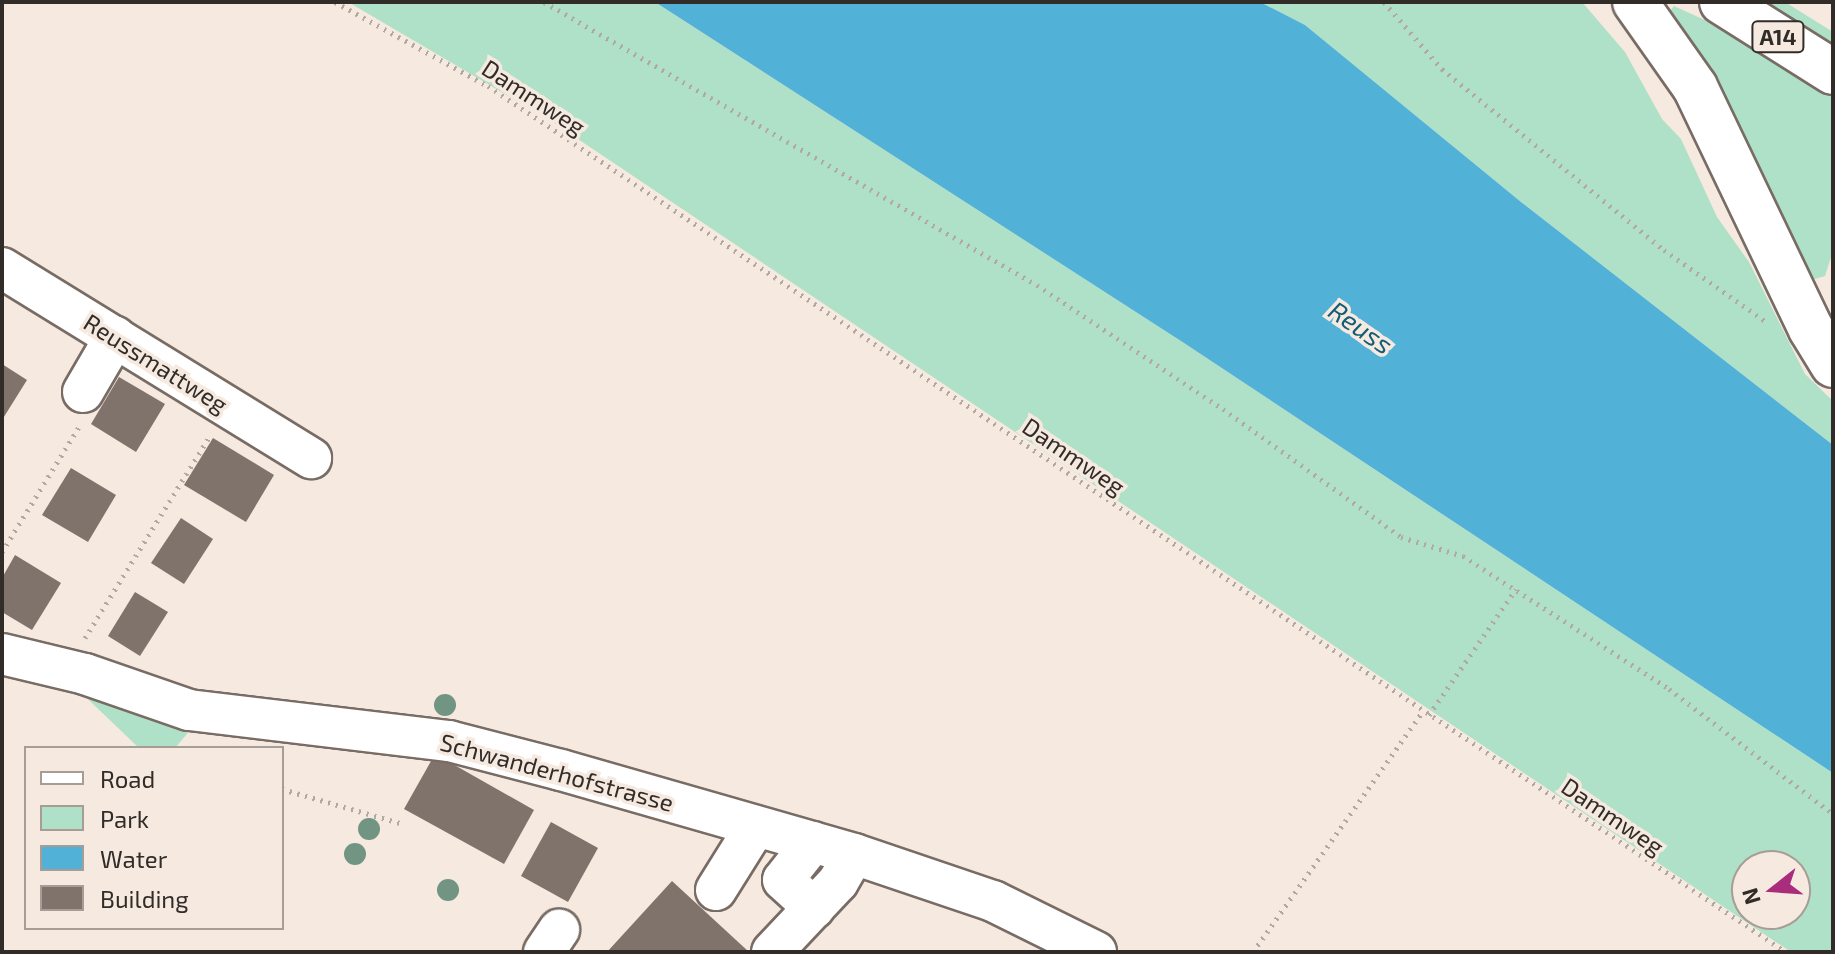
<!DOCTYPE html>
<html>
<head>
<meta charset="utf-8">
<style>
	body { margin:0 }
	#map { position:relative; width:1835px; height:954px; overflow:hidden; background:#f6e9e0; font-family:"Exo 2",sans-serif }
	div>[style] { position:absolute }
	[style*='--x'] { left:calc(var(--x)*1px); top:calc(var(--y)*1px); width:calc(var(--w)*1px); rotate:calc(var(--a)*1deg) }
	.green>* { inset:0; background:#afe1c8 }
	.water>* { inset:0; background:#52b1d7 }
	.building>* { inset:0; background:#7f736b }
	.path>* { height:5px; margin-top:-2.5px; transform-origin:0; background:repeating-linear-gradient(90deg,#b2a8a1 0 2px,transparent 0 8px) }
	.roads { filter:drop-shadow(2px 0 #786c64) drop-shadow(-2px 0 #786c64) drop-shadow(0 2px #786c64) drop-shadow(0 -2px #786c64) }
	.minor>* { height:40px; margin:-20px; padding:0 20px; transform-origin:20px; border-radius:20px; background:#fff }
	.highway>* { height:44px; margin:-22px; padding:0 22px; transform-origin:22px; border-radius:22px; background:#fff }
	.trees>* { width:22px; height:22px; margin:-11px; border-radius:50%; background:#719582 }
	span { translate:-50% -50%; white-space:nowrap; text-align:center; line-height:1.15; -webkit-text-stroke:7px #f6e9e0; paint-order:stroke }
	.shield-label span { padding:2px 6px; background:#f6e9e0; border:2px solid; border-radius:6px; -webkit-text-stroke-width:0 }
	.shield-label { font-size:22px; color:#312c28; font-weight:700 }
	.street-label { font-size:24px; color:#312c28 }
	.water-label { font-size:26px; color:#115d77; font-style:italic }
	.frame { position:absolute; inset:0; border:4px solid #312c28; pointer-events:none }
	.legend { position:absolute; left:24px; top:746px; width:260px; height:184px; box-sizing:border-box; background:#f6e9e0; border:2px solid #a79d96; margin:0; padding:10px 14px; list-style:none; font-size:24px; color:#312c28 }
	.legend li { display:flex; align-items:center; gap:16px; height:40px }
	.legend b { width:40px; border:2px solid #a79d96 }
	.north { position:absolute; left:1731px; top:850px; width:80px; height:80px; box-sizing:border-box; background:#f6e9e0; border:2px solid #a79d96; border-radius:50%; rotate:253deg; font-size:22px; font-weight:700; line-height:32px; text-align:center; color:#312c28 }
	.north::after { content:''; display:block; margin:auto; width:28px; height:36px; background:#a92c7d; clip-path:polygon(50% 0,100% 100%,50% 72%,0 100%) }
</style>
</head>
<body>
<div id="map">
	<div class="green">
		<i style="clip-path:polygon(evenodd,348px 2px,655px 2px,1184px 343px,1833px 773px,1833px 952px,1791px 952px,551px 121px,348px 2px,1747px 866px,1795px 866px,1795px 914px,1747px 914px,1747px 866px)"></i>
		<i style="clip-path:polygon(1260px 2px,1582px 2px,1625px 52px,1662px 119px,1681px 139px,1717px 217px,1749px 262px,1805px 374px,1833px 401px,1833px 445px,1521px 202px,1305px 25px)"></i>
		<i style="clip-path:polygon(1744px 2px,1785px 2px,1833px 32px,1833px 57px)"></i>
		<i style="clip-path:polygon(1674px 6px,1718px 26px,1833px 97px,1833px 251px,1825px 276px,1808px 281px,1668px 13px)"></i>
		<i style="clip-path:polygon(69px 681px,192px 728px,175px 748px,139px 748px)"></i>
	</div>
	<div class="water">
		<i style="clip-path:polygon(655px 2px,1260px 2px,1305px 25px,1521px 202px,1833px 445px,1833px 773px,1184px 343px)"></i>
	</div>
	<div class="building">
		<i style="clip-path:polygon(2px 364px,27px 380px,2px 420px)"></i>
		<i style="clip-path:polygon(119px 377px,165px 404px,136px 452px,91px 424px)"></i>
		<i style="clip-path:polygon(213px 438px,274px 475px,246px 522px,184px 485px)"></i>
		<i style="clip-path:polygon(71px 468px,116px 495px,88px 542px,42px 515px)"></i>
		<i style="clip-path:polygon(181px 518px,213px 539px,184px 584px,151px 563px)"></i>
		<i style="clip-path:polygon(15px 555px,61px 583px,32px 630px,2px 612px,2px 578px)"></i>
		<i style="clip-path:polygon(135px 592px,168px 612px,140px 656px,108px 636px)"></i>
		<i style="clip-path:polygon(435px 754px,534px 810px,504px 864px,404px 809px)"></i>
		<i style="clip-path:polygon(551px 822px,598px 848px,568px 902px,521px 876px)"></i>
		<i style="clip-path:polygon(672px 881px,749px 952px,607px 952px)"></i>
	</div>
	<div class="path">
		<i style="--x:335;--y:2;--w:175;--a:28.8"></i>
		<i style="--x:488;--y:86;--w:1560;--a:33.71"></i>
		<i style="--x:544;--y:2;--w:568;--a:29.86"></i>
		<i style="--x:1037;--y:285;--w:224;--a:33.7"></i>
		<i style="--x:1223;--y:409;--w:219;--a:35.7"></i>
		<i style="--x:1401;--y:537;--w:65;--a:17"></i>
		<i style="--x:1463;--y:556;--w:245;--a:32.8"></i>
		<i style="--x:1669;--y:689;--w:206;--a:37.3"></i>
		<i style="--x:1384;--y:2;--w:89;--a:49.1"></i>
		<i style="--x:1442;--y:69;--w:286;--a:39.2"></i>
		<i style="--x:1664;--y:250;--w:123;--a:35.1"></i>
		<i style="--x:2;--y:552;--w:147;--a:-58.4"></i>
		<i style="--x:85;--y:638;--w:238;--a:-58.3"></i>
		<i style="--x:1429;--y:715;--w:153;--a:-55.4"></i>
		<i style="--x:282;--y:789;--w:126;--a:16.1"></i>
		<i style="--x:1253;--y:952;--w:295;--a:-54.8"></i>
	</div>
	<div class="roads">
		<div class="minor">
			<i style="--x:2;--y:268;--w:363;--a:31.6"></i>
			<i style="--x:83;--y:392;--w:64;--a:-59.8"></i>
			<i style="--x:2;--y:654;--w:85;--a:13.5"></i>
			<i style="--x:85;--y:674;--w:110;--a:19.1"></i>
			<i style="--x:189;--y:710;--w:262;--a:6.8"></i>
			<i style="--x:449;--y:741;--w:116;--a:14.5"></i>
			<i style="--x:561;--y:770;--w:305;--a:16"></i>
			<i style="--x:854;--y:854;--w:147;--a:18.7"></i>
			<i style="--x:993;--y:901;--w:115;--a:26.3"></i>
			<i style="--x:813;--y:842;--w:48;--a:128.3"></i>
			<i style="--x:783;--y:880;--w:42;--a:42.1"></i>
			<i style="--x:716;--y:890;--w:75;--a:-58"></i>
			<i style="--x:544;--y:952;--w:27;--a:-56"></i>
			<i style="--x:772;--y:952;--w:96;--a:-46.7"></i>
			<i style="--x:838;--y:882;--w:32;--a:-60"></i>
		</div>
		<div class="highway">
			<i style="--x:1635;--y:2;--w:104;--a:54.8"></i>
			<i style="--x:1695;--y:87;--w:268;--a:64.4"></i>
			<i style="--x:1811;--y:329;--w:42;--a:58.6"></i>
			<i style="--x:1722;--y:2;--w:131;--a:32.2"></i>
		</div>
	</div>
	<div class="trees">
		<i style="left:445px;top:705px"></i>
		<i style="left:369px;top:829px"></i>
		<i style="left:355px;top:854px"></i>
		<i style="left:448px;top:890px"></i>
	</div>
	<div class="shield-label">
		<span style="left:1778px;top:37px">A14</span>
	</div>
	<div class="street-label">
		<span style="left:534px;top:97px;rotate:33deg">Dammweg</span>
		<span style="left:156px;top:363px;rotate:32deg">Reussmattweg</span>
		<span style="left:1074px;top:456px;rotate:34deg">Dammweg</span>
		<span style="left:557px;top:772px;rotate:15deg">Schwanderhofstrasse</span>
		<span style="left:1613px;top:816px;rotate:34deg">Dammweg</span>
	</div>
	<div class="water-label">
		<span style="left:1361px;top:327px;rotate:35deg">Reuss</span>
	</div>
	<div class="frame"></div>
	<ul class="legend">
	<li><b style="height:10px;background:#fff"></b>Road</li>
	<li><b style="height:22px;background:#afe1c8"></b>Park</li>
	<li><b style="height:22px;background:#52b1d7"></b>Water</li>
	<li><b style="height:22px;background:#7f736b"></b>Building</li>
	</ul>
	<div class="north">N</div>
</div>
</body>
</html>
